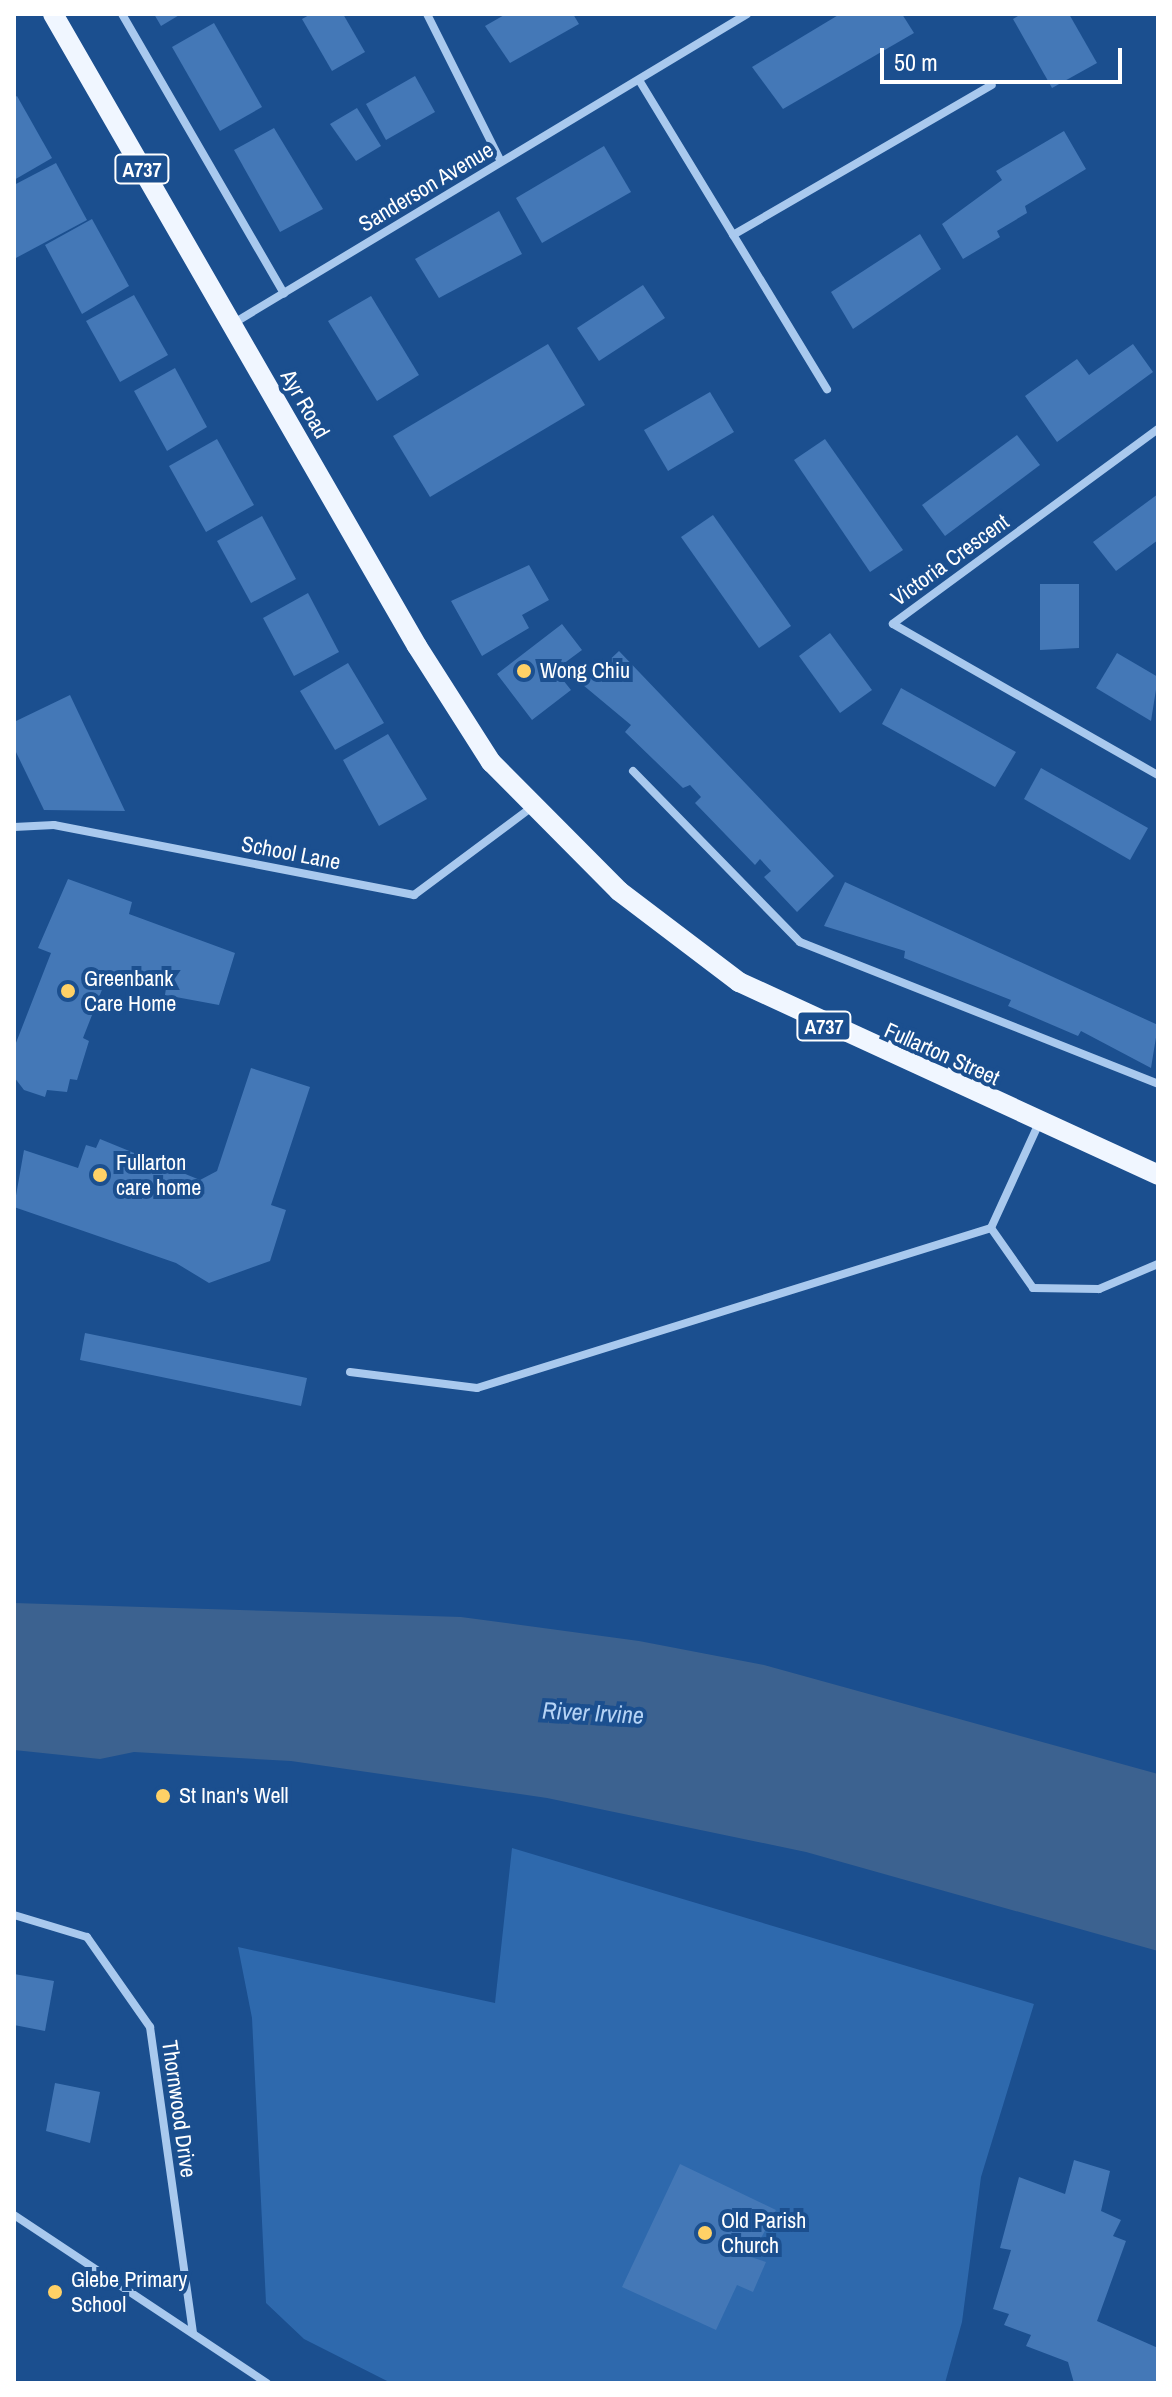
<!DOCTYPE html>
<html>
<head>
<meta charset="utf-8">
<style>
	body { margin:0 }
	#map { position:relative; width:1172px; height:2397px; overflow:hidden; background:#1b4f8f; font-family:"Archivo Narrow",sans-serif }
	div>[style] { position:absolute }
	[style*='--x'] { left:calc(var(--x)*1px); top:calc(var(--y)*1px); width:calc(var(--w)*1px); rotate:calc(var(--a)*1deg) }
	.green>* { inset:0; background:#2e69ad }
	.water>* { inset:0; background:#3c6290 }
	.building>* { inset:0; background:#4478b7 }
	.minor>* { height:8px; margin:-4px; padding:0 4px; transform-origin:4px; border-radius:4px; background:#a9c9ee }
	.primary>* { height:20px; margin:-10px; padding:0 10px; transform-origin:10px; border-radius:10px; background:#f0f6ff }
	.dots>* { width:22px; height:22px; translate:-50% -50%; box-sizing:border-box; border:4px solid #1b4f8f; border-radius:50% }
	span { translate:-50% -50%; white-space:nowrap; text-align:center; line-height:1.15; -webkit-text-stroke:8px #1b4f8f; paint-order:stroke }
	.shield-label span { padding:2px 6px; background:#1b4f8f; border:2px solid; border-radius:6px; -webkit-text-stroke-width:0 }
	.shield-label { font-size:20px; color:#fff; font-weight:700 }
	.street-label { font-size:22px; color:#fff }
	.poi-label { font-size:22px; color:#fff }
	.left { translate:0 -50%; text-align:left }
	.water-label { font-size:24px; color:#b5d3f5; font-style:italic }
	.frame { position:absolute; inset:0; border:16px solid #fff; pointer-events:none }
	.scale { position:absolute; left:880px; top:48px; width:242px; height:36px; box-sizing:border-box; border:4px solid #fff; border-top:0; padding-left:10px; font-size:24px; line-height:28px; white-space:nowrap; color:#fff; -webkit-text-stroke:6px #1b4f8f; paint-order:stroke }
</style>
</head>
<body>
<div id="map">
	<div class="green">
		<i style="clip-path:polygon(512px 1848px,1034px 2004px,981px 2177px,962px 2322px,945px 2383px,391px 2383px,304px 2339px,266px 2303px,252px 2018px,238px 1947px,495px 2003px)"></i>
	</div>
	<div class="water">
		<i style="clip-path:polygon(14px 1603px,461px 1617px,639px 1641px,764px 1665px,1158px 1774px,1158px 1951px,806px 1852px,547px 1798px,291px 1761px,134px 1752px,100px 1759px,14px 1750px)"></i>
	</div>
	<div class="building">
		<i style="clip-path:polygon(154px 14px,181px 14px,161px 26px)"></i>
		<i style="clip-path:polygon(311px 14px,343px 14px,365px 52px,332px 71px,302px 19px)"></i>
		<i style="clip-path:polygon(506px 14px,573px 14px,579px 24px,510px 63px,485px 26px)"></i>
		<i style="clip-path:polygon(840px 14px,902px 14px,914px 33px,783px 109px,752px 67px)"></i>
		<i style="clip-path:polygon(1021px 14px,1069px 14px,1097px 63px,1052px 88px,1013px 19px)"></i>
		<i style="clip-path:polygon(214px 23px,262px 107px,220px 131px,172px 47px)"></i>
		<i style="clip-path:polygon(415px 76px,435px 112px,386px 140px,366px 104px)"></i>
		<i style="clip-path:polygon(17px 96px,52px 158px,14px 180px,14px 98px)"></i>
		<i style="clip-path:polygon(357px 108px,381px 146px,356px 161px,330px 124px)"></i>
		<i style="clip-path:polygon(274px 128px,323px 209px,280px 232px,234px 150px)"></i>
		<i style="clip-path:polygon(1064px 131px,1086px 169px,1025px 206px,1027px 213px,997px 231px,1000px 237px,963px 259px,942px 224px,1002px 180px,996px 171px)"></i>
		<i style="clip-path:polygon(604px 146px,631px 192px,542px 243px,516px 198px)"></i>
		<i style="clip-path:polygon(56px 163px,87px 220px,14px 259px,14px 185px)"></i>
		<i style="clip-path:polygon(499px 211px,522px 254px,439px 298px,415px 259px)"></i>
		<i style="clip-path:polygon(92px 219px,129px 286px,82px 314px,45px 245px)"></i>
		<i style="clip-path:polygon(920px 234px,941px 269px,853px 329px,831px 292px)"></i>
		<i style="clip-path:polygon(643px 285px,665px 318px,599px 361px,577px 328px)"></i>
		<i style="clip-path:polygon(134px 295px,168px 355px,120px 382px,86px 321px)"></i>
		<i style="clip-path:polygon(371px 296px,419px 375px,377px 401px,328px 321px)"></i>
		<i style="clip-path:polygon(548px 344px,585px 405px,430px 497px,393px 436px)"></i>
		<i style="clip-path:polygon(1133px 344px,1153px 372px,1057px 442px,1025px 396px,1077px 359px,1089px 375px)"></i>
		<i style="clip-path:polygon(175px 368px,207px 427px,167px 451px,134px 391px)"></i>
		<i style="clip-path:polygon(710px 392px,734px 432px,668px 471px,644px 430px)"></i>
		<i style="clip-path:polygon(1017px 435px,1040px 465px,945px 536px,922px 505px)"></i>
		<i style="clip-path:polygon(217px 439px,254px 505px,206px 532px,169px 466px)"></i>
		<i style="clip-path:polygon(825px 439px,903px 550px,870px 572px,794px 460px)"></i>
		<i style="clip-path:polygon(1158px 494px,1158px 540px,1116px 571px,1093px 542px)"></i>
		<i style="clip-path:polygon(713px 515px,791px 626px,759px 648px,681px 537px)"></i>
		<i style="clip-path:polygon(262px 516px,296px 579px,251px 603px,217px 541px)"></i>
		<i style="clip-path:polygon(529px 565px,549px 600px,522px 615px,529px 628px,482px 656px,451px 601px)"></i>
		<i style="clip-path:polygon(1040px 584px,1079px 584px,1079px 648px,1040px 650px)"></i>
		<i style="clip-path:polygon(308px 593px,339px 652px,294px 676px,263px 618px)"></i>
		<i style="clip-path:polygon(562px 624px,582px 650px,555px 670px,571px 690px,532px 720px,497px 674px)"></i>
		<i style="clip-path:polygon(830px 633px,872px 690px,840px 713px,799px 656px)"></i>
		<i style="clip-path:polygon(619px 651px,834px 876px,797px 912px,764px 877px,771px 871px,760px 859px,755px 865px,695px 803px,701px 797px,690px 785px,683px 788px,625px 732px,631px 725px,583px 685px)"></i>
		<i style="clip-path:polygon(1117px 653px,1158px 677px,1151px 721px,1096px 688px)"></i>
		<i style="clip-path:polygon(348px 663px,384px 723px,335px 750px,300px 691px)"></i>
		<i style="clip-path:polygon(901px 688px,1016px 752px,995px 787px,882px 724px)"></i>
		<i style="clip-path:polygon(70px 695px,125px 811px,44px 810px,14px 748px,14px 722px)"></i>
		<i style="clip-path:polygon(388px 734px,427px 799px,379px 826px,343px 760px)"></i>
		<i style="clip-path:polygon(1041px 768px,1148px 828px,1130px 860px,1024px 799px)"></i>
		<i style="clip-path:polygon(68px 879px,132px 902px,129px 914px,235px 953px,219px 1005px,165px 995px,166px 988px,122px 973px,105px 982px,83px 1038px,89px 1041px,77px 1080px,70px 1079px,67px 1092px,47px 1090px,45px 1097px,24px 1090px,14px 1077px,14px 1048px,51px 953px,38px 948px)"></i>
		<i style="clip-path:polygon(845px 882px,1158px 1025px,1151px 1068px,1081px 1031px,1078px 1036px,1008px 1006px,1011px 1000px,904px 958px,905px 951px,824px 926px)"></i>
		<i style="clip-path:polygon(251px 1068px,310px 1087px,271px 1205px,286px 1210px,270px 1261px,209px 1283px,176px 1263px,14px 1207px,24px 1150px,78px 1168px,86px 1145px,96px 1148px,100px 1139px,200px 1180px,217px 1171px)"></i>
		<i style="clip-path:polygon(85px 1333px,307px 1378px,301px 1406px,80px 1360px)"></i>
		<i style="clip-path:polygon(14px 1974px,54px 1981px,45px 2031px,14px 2025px)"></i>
		<i style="clip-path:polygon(55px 2083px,100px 2092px,90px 2143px,46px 2131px)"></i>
		<i style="clip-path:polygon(1074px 2160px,1110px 2171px,1101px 2211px,1121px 2220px,1113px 2236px,1126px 2241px,1097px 2321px,1158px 2348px,1158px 2383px,1074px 2383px,1068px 2362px,1026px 2346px,1031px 2335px,1004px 2325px,1009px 2314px,993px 2309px,1011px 2250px,1000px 2248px,1019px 2177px,1065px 2194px)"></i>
		<i style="clip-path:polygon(680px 2164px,776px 2210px,751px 2257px,766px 2262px,753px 2292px,737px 2285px,716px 2330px,622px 2287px)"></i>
	</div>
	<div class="minor">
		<i style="--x:122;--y:14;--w:323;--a:59.9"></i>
		<i style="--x:427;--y:14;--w:165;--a:63.4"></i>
		<i style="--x:639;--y:80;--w:362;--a:58.7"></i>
		<i style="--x:733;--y:235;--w:299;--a:-30.1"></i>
		<i style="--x:234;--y:323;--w:599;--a:-31.06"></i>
		<i style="--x:1158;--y:429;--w:329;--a:143.7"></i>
		<i style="--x:893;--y:624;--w:305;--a:29.7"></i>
		<i style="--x:633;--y:771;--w:239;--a:45.7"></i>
		<i style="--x:800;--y:942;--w:385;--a:21.6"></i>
		<i style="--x:14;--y:827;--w:40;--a:-2.9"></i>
		<i style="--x:54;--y:825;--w:367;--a:11"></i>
		<i style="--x:414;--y:895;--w:147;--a:-36.7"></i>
		<i style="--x:1039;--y:1123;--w:115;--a:114.6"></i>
		<i style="--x:991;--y:1228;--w:73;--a:55"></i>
		<i style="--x:1033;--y:1288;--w:66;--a:0.9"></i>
		<i style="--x:1099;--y:1289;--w:64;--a:-23"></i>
		<i style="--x:350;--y:1372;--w:128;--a:7.2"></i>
		<i style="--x:477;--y:1388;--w:538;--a:-17.29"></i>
		<i style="--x:14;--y:1915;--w:76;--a:16.8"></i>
		<i style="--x:87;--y:1937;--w:110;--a:55"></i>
		<i style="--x:150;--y:2027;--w:308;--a:82"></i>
		<i style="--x:14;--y:2215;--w:304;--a:33.6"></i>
	</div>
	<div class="primary">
		<i style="--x:53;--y:14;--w:729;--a:60.06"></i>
		<i style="--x:417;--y:646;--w:138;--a:57.5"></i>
		<i style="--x:491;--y:762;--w:182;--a:45.2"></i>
		<i style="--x:619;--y:891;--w:151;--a:37.2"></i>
		<i style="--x:739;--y:982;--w:461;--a:24.7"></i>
	</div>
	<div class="dots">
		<i style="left:524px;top:671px;background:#ffd166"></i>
		<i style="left:68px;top:991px;background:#ffd166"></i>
		<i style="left:100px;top:1175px;background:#ffd166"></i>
		<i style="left:163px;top:1796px;background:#ffd166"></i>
		<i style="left:705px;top:2233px;background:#ffd166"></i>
		<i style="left:55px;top:2292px;background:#ffd166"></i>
	</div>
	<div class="shield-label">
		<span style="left:142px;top:169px">A737</span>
		<span style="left:824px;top:1026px">A737</span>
	</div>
	<div class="street-label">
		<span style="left:426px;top:187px;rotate:-31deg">Sanderson Avenue</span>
		<span style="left:305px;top:404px;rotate:60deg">Ayr Road</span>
		<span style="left:950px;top:560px;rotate:-36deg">Victoria Crescent</span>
		<span style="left:291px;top:853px;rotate:11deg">School Lane</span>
		<span style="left:942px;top:1054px;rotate:24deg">Fullarton Street</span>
		<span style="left:179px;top:2109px;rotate:82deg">Thornwood Drive</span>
	</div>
	<div class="poi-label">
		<span class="left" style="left:540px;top:671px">Wong Chiu</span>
		<span class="left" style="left:84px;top:991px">Greenbank<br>Care Home</span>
		<span class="left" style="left:116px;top:1175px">Fullarton<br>care home</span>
		<span class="left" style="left:179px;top:1796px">St Inan's Well</span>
		<span class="left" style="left:721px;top:2233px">Old Parish<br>Church</span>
		<span class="left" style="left:71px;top:2292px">Glebe Primary<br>School</span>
	</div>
	<div class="water-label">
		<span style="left:593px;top:1713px;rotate:3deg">River Irvine</span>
	</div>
	<div class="frame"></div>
	<div class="scale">50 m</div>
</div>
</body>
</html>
